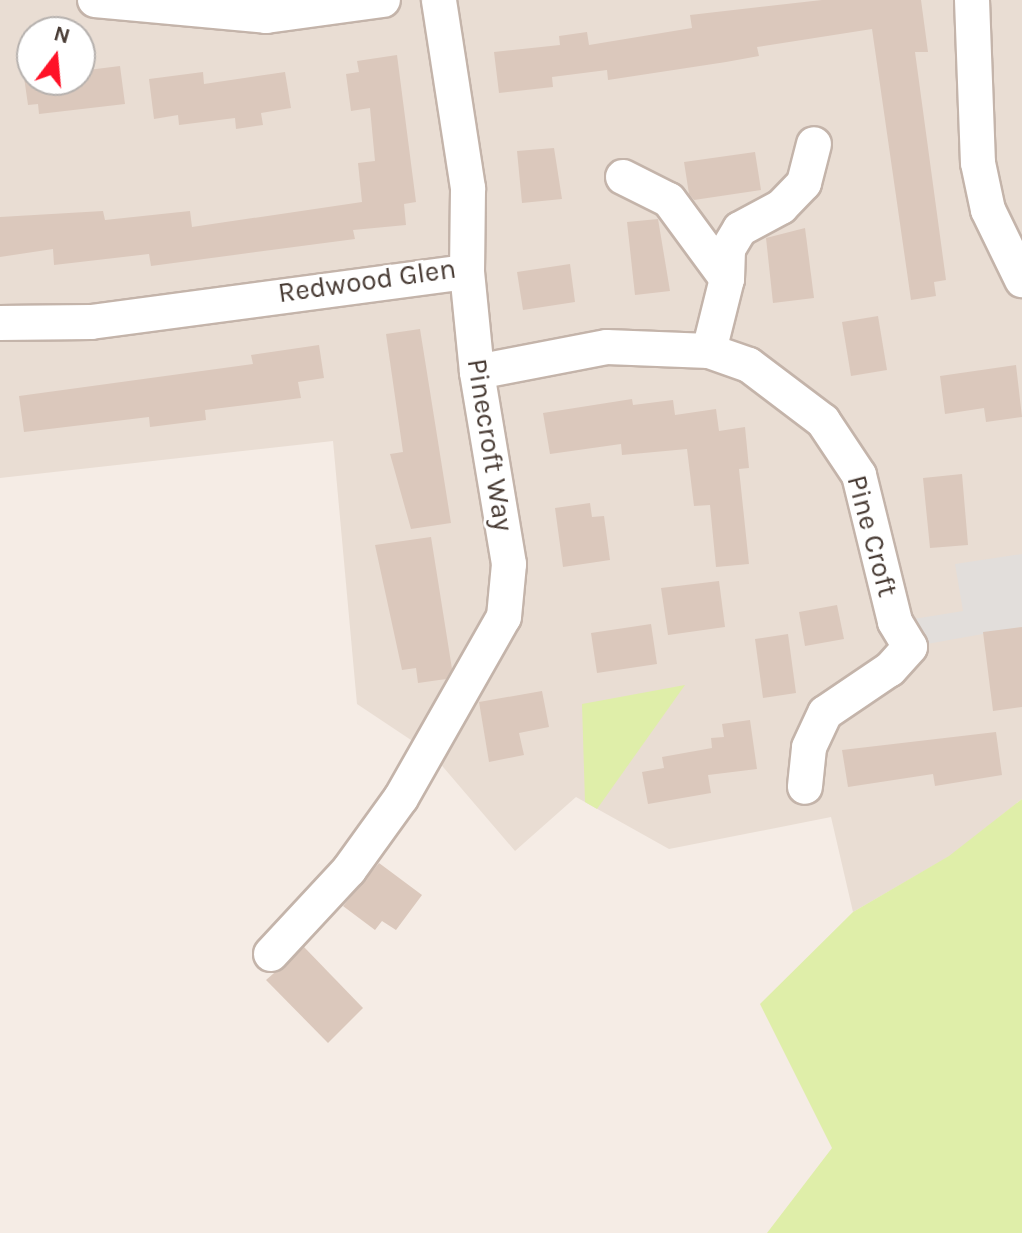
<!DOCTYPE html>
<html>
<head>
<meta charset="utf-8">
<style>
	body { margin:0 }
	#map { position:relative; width:1022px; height:1233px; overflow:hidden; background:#f5ece5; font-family:Karla,sans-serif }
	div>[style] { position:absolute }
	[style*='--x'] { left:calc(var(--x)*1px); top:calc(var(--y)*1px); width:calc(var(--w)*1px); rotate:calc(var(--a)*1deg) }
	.residential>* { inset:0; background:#e9ddd3 }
	.green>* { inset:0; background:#dfeea9 }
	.parking>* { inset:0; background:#e2dedb }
	.building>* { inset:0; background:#dbc8bc }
	.roads { filter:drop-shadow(2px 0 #c4b4aa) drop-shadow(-2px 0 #c4b4aa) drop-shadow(0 2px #c4b4aa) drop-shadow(0 -2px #c4b4aa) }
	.minor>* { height:34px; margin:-17px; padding:0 17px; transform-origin:17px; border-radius:17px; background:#fff }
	span { translate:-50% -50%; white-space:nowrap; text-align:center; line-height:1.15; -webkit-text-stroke:6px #fff; paint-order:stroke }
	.street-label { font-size:28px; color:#483b34 }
	.north { position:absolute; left:16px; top:16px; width:80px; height:80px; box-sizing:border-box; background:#fff; border:2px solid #b6b1ae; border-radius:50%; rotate:16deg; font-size:22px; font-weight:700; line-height:32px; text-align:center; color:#483b34 }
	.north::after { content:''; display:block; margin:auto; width:28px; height:36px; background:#ff1227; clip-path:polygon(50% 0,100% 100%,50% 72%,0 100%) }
</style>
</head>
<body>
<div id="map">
	<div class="residential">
		<i style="clip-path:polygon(evenodd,0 0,1022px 0,1022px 799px,950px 856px,853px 912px,831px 817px,669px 849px,576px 797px,515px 851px,432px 754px,357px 704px,333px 441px,0 478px,0 0,32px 32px,80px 32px,80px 80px,32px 80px,32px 32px)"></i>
	</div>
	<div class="green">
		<i style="clip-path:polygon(685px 685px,597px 809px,585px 802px,582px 704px)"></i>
		<i style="clip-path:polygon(1022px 799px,1022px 1233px,767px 1233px,832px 1148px,760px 1004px,853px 912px,949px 856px)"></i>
	</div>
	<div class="parking">
		<i style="clip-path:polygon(1022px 554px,1022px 627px,910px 647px,895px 622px,963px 611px,955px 564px)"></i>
	</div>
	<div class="building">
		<i style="clip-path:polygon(822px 0,921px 0,928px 52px,915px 52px,946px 280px,934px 282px,936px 296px,911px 300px,872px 29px,757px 47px,759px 56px,726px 62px,608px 80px,607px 70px,552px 77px,553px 87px,499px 93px,494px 52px,560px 45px,559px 36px,587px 32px,589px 45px,692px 28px,690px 15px)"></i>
		<i style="clip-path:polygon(397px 55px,416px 202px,404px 204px,406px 225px,353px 230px,355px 239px,151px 266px,149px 254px,54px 265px,53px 249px,0 257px,0 217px,103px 211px,105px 220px,190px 211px,192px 227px,362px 202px,358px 163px,375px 161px,370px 108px,351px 111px,346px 74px,359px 72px,357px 61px)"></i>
		<i style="clip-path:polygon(120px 66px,125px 104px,39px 114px,38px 104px,28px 105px,24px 77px,80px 80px,80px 71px)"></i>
		<i style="clip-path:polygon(203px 72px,204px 84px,285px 72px,291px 108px,261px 113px,263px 125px,236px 129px,235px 118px,179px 125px,178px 115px,154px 119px,149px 79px)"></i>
		<i style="clip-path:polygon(554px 148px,562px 199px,522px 203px,517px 151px)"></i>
		<i style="clip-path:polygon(755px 152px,761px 190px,694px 200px,689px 194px,684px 162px)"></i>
		<i style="clip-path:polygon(658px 219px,670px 291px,635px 295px,627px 222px)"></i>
		<i style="clip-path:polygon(805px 228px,814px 298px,773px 303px,766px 238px)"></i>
		<i style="clip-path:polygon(570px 264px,575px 302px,523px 310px,517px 272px)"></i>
		<i style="clip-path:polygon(878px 316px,887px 370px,851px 376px,842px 322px)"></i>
		<i style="clip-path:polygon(420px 329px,451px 523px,411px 529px,390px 454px,403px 452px,386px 334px)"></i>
		<i style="clip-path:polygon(319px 345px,324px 378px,298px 382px,301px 398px,205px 410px,206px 420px,150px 427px,149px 417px,24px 432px,19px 396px,253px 364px,251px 355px)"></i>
		<i style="clip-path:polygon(1016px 365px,1022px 417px,986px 422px,984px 408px,945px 414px,940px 376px)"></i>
		<i style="clip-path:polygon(632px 399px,633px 405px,673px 400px,675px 415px,716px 409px,719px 431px,745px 427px,749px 468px,739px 469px,749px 564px,716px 567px,710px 505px,694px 506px,687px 449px,622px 455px,621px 444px,550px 454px,543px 413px)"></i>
		<i style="clip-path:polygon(962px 474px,968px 545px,930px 548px,923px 478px)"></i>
		<i style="clip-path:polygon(590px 503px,592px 517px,604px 516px,610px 560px,563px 567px,555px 508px)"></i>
		<i style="clip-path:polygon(431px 537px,452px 669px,446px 679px,418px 683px,416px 668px,402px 670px,375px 545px)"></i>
		<i style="clip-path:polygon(719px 581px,725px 627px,668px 635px,661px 588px)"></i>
		<i style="clip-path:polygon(837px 605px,844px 639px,805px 646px,799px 612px)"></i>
		<i style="clip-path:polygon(651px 624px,657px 664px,597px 673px,591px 633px)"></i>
		<i style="clip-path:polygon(1022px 627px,1022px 707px,993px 711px,983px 632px)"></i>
		<i style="clip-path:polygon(788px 634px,796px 693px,763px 698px,755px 639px)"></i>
		<i style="clip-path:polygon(542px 691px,549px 727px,519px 733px,524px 755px,489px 762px,479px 702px)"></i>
		<i style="clip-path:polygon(750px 720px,757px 769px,708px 775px,711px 793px,648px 804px,642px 772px,664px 768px,662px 757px,712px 748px,711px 738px,724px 737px,722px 724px)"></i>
		<i style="clip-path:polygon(996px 732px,1002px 775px,935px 786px,933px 774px,848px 787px,842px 750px)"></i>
		<i style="clip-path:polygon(379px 863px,422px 895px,396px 930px,382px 921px,375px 930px,343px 906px)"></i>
		<i style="clip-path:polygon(304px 947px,363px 1008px,328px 1043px,266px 980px)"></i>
	</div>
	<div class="roads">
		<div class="minor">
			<i style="--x:95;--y:0;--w:172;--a:5.3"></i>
			<i style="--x:266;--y:16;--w:118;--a:-7.8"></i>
			<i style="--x:972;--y:0;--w:163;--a:87.9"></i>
			<i style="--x:978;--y:163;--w:48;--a:78"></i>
			<i style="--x:988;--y:210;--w:78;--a:64.1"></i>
			<i style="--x:623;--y:177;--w:51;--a:26.6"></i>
			<i style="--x:669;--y:200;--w:98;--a:53.7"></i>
			<i style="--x:727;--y:279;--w:30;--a:-88"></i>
			<i style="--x:728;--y:249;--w:23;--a:-59"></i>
			<i style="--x:740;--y:229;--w:47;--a:-28.2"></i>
			<i style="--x:781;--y:207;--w:33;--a:-46"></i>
			<i style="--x:804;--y:183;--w:40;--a:-75.6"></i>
			<i style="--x:0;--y:323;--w:91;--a:-0.6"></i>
			<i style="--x:91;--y:322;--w:379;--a:-7.6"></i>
			<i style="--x:709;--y:351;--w:74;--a:-76"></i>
			<i style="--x:477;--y:372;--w:132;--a:-10.9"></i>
			<i style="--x:607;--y:347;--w:102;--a:2.2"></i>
			<i style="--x:709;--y:351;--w:42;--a:19.3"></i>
			<i style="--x:749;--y:365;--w:93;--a:37.1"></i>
			<i style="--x:823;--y:421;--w:65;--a:56.3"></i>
			<i style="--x:859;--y:475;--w:151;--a:76.2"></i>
			<i style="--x:895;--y:622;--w:29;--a:59"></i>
			<i style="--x:910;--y:647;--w:30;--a:132"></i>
			<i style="--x:890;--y:669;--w:78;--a:145.9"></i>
			<i style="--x:825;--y:713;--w:38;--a:115"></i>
			<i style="--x:809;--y:748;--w:39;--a:96"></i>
			<i style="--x:271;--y:954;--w:115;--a:-47.1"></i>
			<i style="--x:349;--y:870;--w:89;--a:-54.2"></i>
			<i style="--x:401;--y:798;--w:208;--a:-60.4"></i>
			<i style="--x:504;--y:617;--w:53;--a:-84.6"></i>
			<i style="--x:509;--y:564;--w:195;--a:-99.5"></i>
			<i style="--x:477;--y:372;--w:100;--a:-95.7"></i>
			<i style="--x:467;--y:272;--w:84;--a:-89.3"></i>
			<i style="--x:468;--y:188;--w:190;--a:-98.8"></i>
		</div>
	</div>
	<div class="street-label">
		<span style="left:367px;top:281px;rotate:-8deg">Redwood Glen</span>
		<span style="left:490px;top:445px;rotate:81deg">Pinecroft Way</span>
		<span style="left:872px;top:536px;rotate:75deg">Pine Croft</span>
	</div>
	<div class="north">N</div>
</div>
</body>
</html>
